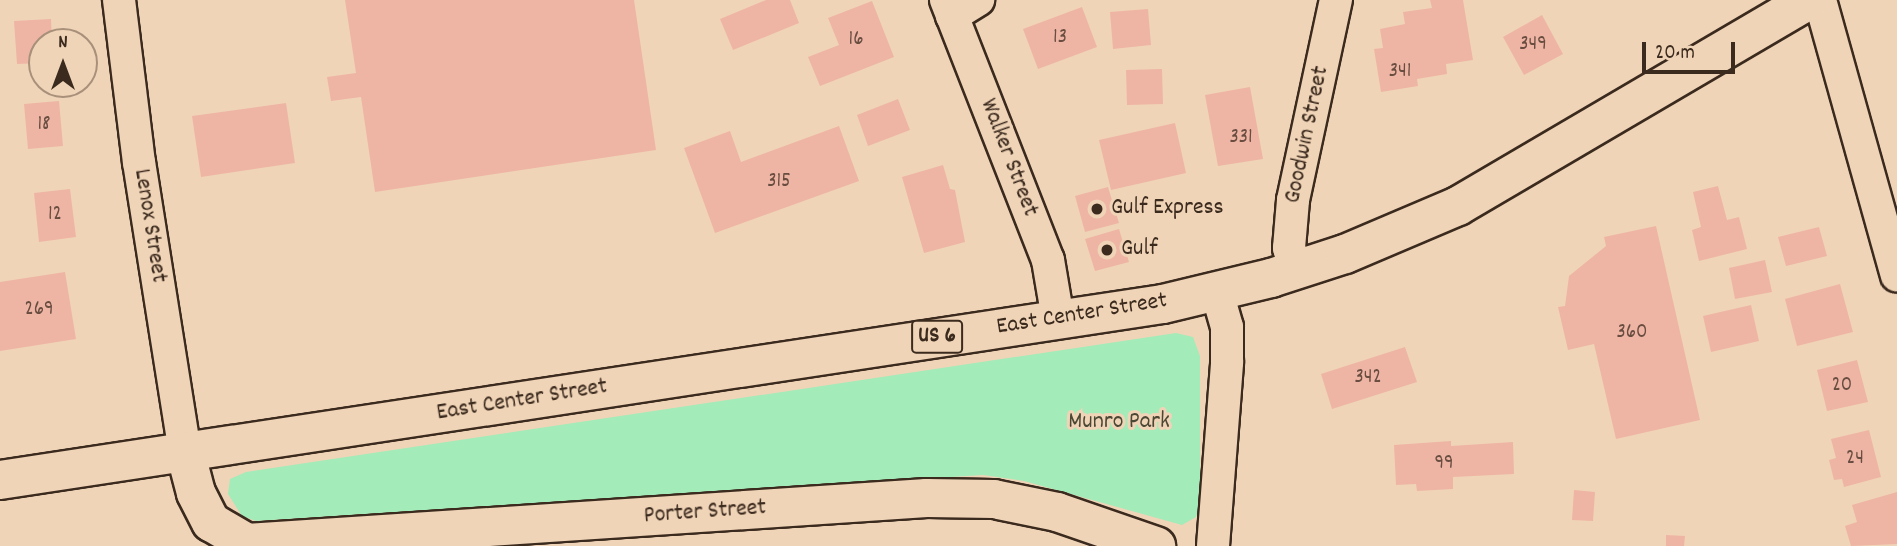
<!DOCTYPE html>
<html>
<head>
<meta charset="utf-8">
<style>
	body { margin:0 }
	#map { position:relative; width:1897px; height:546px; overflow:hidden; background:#f0d4b7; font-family:Dekko,sans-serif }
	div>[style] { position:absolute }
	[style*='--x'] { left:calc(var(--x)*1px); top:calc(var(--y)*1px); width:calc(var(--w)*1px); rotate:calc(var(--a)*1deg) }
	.green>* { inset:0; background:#a3ebb9 }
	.building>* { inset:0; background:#eeb5a5 }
	.roads { filter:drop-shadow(2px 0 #3b2a1e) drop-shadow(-2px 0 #3b2a1e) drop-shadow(0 2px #3b2a1e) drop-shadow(0 -2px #3b2a1e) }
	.minor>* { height:32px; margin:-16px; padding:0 16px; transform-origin:16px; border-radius:16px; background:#f0d4b7 }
	.tertiary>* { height:38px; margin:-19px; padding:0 19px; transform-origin:19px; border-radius:19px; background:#f0d4b7 }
	.primary>* { height:38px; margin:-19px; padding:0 19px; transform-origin:19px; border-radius:19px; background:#f0d4b7 }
	.dots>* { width:19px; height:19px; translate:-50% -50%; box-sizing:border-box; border:4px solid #f0d4b7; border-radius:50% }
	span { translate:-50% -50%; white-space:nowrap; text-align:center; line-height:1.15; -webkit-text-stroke:6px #f0d4b7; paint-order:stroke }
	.number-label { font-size:21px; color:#684d40 }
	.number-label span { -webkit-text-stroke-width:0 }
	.shield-label span { padding:2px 5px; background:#f0d4b7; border:2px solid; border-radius:5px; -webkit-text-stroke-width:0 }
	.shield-label { font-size:23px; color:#3b2a1e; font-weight:700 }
	.street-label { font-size:24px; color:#3b2a1e }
	.poi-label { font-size:24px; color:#3b2a1e }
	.left { translate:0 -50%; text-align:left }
	.park-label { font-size:24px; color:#4b4735 }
	.north { position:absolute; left:28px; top:28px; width:70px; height:70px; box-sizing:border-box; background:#f0d4b7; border:2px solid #a8907a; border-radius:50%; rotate:0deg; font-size:19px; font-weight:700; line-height:28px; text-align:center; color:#3b2a1e }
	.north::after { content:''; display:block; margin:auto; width:24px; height:32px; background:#3b2a1e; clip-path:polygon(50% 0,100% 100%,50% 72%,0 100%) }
	.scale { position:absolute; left:1642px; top:42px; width:93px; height:32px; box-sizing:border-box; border:4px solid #3b2a1e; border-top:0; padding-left:9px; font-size:21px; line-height:24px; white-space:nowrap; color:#3b2a1e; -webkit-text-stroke:5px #f0d4b7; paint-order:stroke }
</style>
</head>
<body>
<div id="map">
	<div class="green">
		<i style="clip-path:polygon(1176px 333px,1193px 337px,1200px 356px,1200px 505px,1196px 517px,1182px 525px,1024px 481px,983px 475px,256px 521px,242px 516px,228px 494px,230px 479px,246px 472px)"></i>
	</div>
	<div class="building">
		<i style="clip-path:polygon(345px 0,634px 0,656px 150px,375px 192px,361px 97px,331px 101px,327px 77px,356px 73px)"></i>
		<i style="clip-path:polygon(766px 0,790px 0,799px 23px,733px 50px,720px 19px)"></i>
		<i style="clip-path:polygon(1430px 0,1463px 0,1473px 60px,1446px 64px,1447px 74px,1417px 79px,1418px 86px,1381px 92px,1374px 49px,1383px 48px,1380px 29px,1405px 24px,1403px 12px,1432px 8px)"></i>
		<i style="clip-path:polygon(872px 1px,894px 57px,820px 86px,808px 57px,839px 45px,828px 18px)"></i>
		<i style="clip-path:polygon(1082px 7px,1097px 47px,1038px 69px,1023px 29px)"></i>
		<i style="clip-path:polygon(1148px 9px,1151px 45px,1113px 49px,1110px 12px)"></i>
		<i style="clip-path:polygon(1542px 15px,1563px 54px,1524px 75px,1503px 37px)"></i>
		<i style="clip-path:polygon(51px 19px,52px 42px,42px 42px,42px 63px,17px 64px,14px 21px)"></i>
		<i style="clip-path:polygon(1162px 69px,1163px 104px,1127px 105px,1126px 70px)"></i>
		<i style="clip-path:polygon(1250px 87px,1263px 159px,1218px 166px,1205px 95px)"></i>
		<i style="clip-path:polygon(898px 99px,910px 130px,868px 146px,857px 115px)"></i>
		<i style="clip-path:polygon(59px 101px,63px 146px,28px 149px,24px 104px)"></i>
		<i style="clip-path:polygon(286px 103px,295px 163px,201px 177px,192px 116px)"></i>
		<i style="clip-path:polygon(1175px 123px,1186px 173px,1111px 190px,1099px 140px)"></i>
		<i style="clip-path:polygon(839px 126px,859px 181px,715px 233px,684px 148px,730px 131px,741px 162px)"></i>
		<i style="clip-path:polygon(943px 165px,950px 189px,955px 190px,965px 242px,924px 253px,902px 177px)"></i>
		<i style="clip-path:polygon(1718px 186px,1727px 220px,1739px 217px,1747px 249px,1699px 261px,1692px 230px,1701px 227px,1693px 192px)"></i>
		<i style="clip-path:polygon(1108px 187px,1119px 223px,1085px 232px,1075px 196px)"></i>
		<i style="clip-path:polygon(70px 189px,76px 237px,39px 242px,34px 193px)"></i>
		<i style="clip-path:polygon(1656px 226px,1700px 420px,1616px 439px,1594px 344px,1568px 350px,1558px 307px,1565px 306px,1569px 276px,1606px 246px,1604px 237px)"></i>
		<i style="clip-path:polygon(1819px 227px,1827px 256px,1786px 266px,1778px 237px)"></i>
		<i style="clip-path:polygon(1119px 229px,1129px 262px,1095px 271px,1085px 239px)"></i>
		<i style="clip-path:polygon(1765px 260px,1772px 292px,1735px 299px,1729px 268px)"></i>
		<i style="clip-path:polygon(65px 272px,76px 339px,0 351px,0 282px)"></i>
		<i style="clip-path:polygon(1840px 284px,1853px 332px,1797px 346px,1785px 299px)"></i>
		<i style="clip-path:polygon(1751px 305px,1759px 341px,1711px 352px,1703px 316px)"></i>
		<i style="clip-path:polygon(1405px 347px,1417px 382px,1332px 409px,1321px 374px)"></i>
		<i style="clip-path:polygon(1857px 360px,1868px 402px,1827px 411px,1817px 370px)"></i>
		<i style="clip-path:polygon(1869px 430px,1881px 477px,1844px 487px,1842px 479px,1834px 480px,1829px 460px,1836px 458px,1831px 439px)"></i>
		<i style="clip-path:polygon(1451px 441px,1451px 446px,1513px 442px,1514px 474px,1453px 477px,1453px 489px,1417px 491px,1416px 484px,1396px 485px,1394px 445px)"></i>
		<i style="clip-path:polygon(1574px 490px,1595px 492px,1593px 521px,1572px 520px)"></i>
		<i style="clip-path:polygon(1897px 492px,1897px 544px,1851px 546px,1845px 526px,1857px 522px,1852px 505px)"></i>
		<i style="clip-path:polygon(1666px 535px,1685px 536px,1684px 546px,1666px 546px)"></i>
	</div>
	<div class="roads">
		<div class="minor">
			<i style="--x:119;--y:0;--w:163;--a:83"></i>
			<i style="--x:139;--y:162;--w:293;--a:81"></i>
			<i style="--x:946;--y:0;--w:279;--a:68.6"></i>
			<i style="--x:1048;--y:260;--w:60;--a:80.4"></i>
			<i style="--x:1820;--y:0;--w:286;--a:74.4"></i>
			<i style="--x:952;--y:16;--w:31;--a:-32"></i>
			<i style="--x:1295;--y:270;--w:23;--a:-105"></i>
			<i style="--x:1289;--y:248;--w:48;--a:-85.2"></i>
			<i style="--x:1293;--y:200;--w:205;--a:-77.9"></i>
			<i style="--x:1213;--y:546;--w:185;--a:-85.6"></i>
			<i style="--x:1227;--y:362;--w:35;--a:-90"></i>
			<i style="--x:1227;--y:327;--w:37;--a:-106"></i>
		</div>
		<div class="tertiary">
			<i style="--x:185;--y:451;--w:43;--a:75.3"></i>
			<i style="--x:196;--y:493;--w:33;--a:63"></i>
			<i style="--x:211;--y:522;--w:42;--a:30.3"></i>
			<i style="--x:247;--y:543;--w:681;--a:-3.79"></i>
			<i style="--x:927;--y:498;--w:67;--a:0.9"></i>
			<i style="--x:994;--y:499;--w:64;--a:11.7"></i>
			<i style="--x:1057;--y:512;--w:105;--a:19"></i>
		</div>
		<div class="primary">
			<i style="--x:0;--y:480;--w:1176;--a:-8.61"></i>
			<i style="--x:1163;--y:304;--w:111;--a:-13.5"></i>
			<i style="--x:1271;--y:278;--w:78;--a:-18"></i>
			<i style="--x:1345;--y:254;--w:123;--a:-23"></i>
			<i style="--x:1458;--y:206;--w:407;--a:-30.4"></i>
		</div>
	</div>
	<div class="dots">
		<i style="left:1097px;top:209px;background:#3b2a1e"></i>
		<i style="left:1107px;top:250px;background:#3b2a1e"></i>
	</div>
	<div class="number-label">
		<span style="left:1060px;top:38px">13</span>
		<span style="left:856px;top:40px">16</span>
		<span style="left:1533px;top:45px">349</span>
		<span style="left:1400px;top:72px">341</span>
		<span style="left:44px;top:125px">18</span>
		<span style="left:1241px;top:138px">331</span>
		<span style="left:779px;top:182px">315</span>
		<span style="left:55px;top:215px">12</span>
		<span style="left:39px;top:310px">269</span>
		<span style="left:1632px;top:333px">360</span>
		<span style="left:1368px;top:378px">342</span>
		<span style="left:1842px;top:386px">20</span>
		<span style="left:1855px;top:459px">24</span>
		<span style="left:1444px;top:464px">99</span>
	</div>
	<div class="shield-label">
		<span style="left:937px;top:337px">US 6</span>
	</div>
	<div class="street-label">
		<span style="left:1308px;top:135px;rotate:-78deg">Goodwin Street</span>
		<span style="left:1008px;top:158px;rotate:69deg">Walker Street</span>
		<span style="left:149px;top:226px;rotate:81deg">Lenox Street</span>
		<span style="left:1082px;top:315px;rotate:-9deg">East Center Street</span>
		<span style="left:522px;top:401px;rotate:-9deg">East Center Street</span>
		<span style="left:705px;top:513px;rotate:-4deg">Porter Street</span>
	</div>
	<div class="poi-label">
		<span class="left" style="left:1111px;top:209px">Gulf Express</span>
		<span class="left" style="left:1121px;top:250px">Gulf</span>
	</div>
	<div class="park-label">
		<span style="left:1119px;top:423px">Munro Park</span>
	</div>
	<div class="north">N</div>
	<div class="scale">20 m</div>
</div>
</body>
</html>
